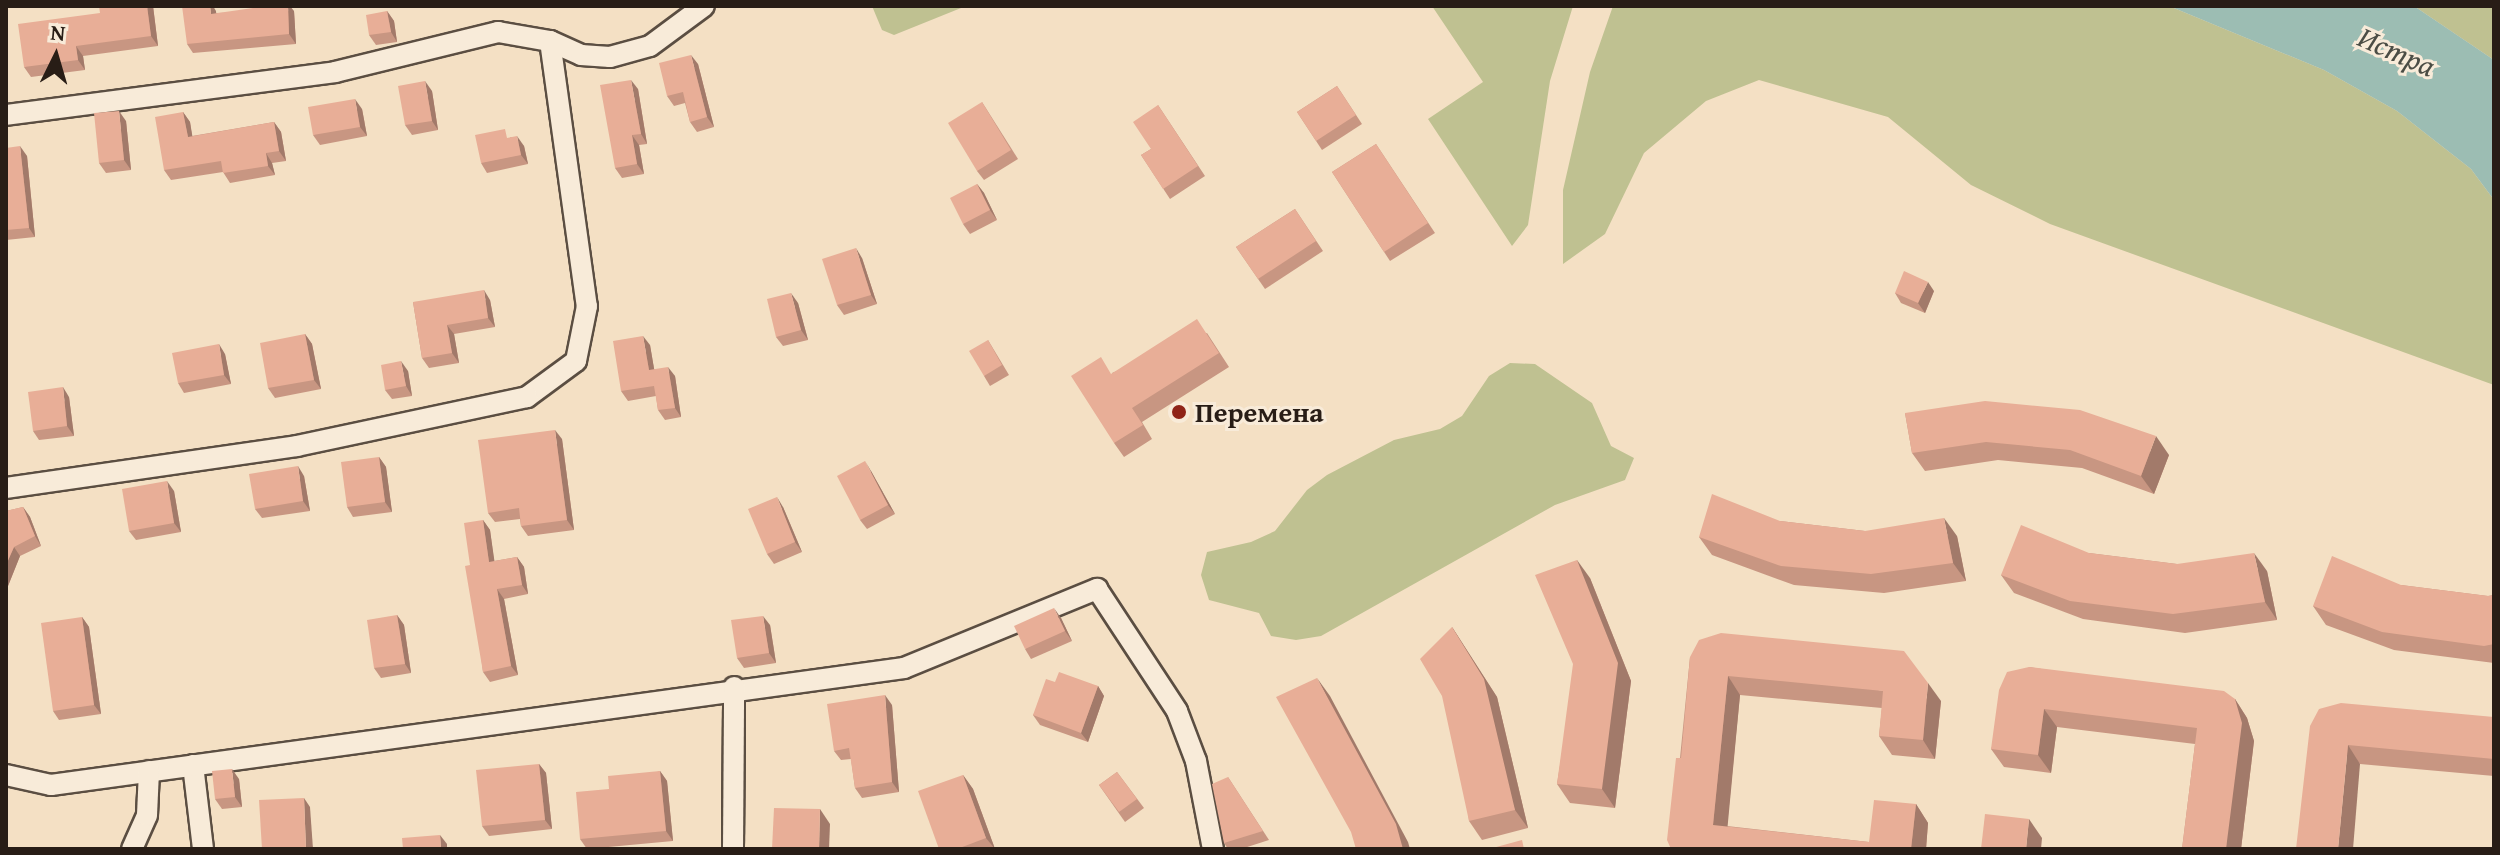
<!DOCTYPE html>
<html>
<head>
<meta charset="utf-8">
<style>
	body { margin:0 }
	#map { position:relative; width:2500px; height:855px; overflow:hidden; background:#f4e0c4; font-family:"Gentium Book Plus",serif }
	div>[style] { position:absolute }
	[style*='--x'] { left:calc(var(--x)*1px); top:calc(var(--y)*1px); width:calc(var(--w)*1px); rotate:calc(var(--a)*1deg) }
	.green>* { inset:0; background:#bfc191 }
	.water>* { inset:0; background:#9cbdb3 }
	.roads { filter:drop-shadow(2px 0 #5b4e42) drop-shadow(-2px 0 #5b4e42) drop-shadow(0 2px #5b4e42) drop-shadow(0 -2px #5b4e42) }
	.minor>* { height:20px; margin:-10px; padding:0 10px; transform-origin:10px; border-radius:10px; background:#f8ebd9 }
	.wall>* { inset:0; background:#c89682 }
	.shaded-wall>* { inset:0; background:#a27a6a }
	.building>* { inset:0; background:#e8ae97 }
	.dots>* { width:22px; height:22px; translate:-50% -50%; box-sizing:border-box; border:4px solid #f8ebd9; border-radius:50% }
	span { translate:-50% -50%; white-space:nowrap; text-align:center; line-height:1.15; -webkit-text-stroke:6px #f8ebd9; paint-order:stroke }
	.poi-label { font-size:28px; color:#281d16; font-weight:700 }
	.left { translate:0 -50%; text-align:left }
	.water-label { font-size:30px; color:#4b4d45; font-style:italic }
	.frame { position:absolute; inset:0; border:8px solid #281d16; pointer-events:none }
	.north { position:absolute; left:16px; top:16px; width:80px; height:80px; -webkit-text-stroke:6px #f8ebd9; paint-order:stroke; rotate:5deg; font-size:22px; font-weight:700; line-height:32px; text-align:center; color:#281d16 }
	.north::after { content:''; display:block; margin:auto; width:28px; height:36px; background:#281d16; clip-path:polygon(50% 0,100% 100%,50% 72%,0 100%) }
</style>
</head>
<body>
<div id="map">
	<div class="green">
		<i style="clip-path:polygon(872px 6px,966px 6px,894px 35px,882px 30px)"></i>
		<i style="clip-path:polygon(1432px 6px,1573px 6px,1550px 81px,1528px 225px,1512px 246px,1428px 119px,1483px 82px)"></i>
		<i style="clip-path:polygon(1613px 6px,2169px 6px,2324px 70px,2397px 111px,2471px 169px,2494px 200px,2494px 385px,2050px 224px,1971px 185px,1888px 117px,1759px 80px,1706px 101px,1644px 153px,1605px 234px,1563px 264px,1563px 190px,1590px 72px)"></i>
		<i style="clip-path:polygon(2414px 6px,2494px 6px,2494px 60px,2448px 29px)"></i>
		<i style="clip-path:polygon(1510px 363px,1535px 364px,1592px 403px,1611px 446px,1634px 458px,1625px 480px,1555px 505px,1321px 636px,1296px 640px,1271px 636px,1259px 613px,1209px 600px,1201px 575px,1207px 552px,1251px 542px,1275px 531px,1307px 490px,1327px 475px,1394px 440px,1440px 429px,1462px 416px,1489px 376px)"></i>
	</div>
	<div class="water">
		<i style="clip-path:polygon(2169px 6px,2414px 6px,2494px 60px,2494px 200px,2471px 169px,2397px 111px,2324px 70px)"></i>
	</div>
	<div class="roads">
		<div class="minor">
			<i style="--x:550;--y:41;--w:34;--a:24"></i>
			<i style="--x:581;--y:55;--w:29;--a:4"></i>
			<i style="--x:610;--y:57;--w:41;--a:-15.4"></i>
			<i style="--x:650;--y:46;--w:67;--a:-36.5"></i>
			<i style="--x:6;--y:115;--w:332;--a:-7.4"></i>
			<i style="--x:335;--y:72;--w:168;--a:-13.8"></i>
			<i style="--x:498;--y:32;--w:53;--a:9.8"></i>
			<i style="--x:550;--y:41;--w:268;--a:82.1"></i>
			<i style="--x:587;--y:306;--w:56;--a:101.3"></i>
			<i style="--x:576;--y:361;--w:61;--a:143.7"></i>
			<i style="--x:527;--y:397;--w:235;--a:168"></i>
			<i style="--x:297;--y:446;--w:294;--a:171.8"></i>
			<i style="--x:193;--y:765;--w:85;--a:83.2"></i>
			<i style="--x:6;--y:775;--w:46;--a:12.5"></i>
			<i style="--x:51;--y:785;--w:861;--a:-7.81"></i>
			<i style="--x:904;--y:668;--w:209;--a:-22.3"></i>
			<i style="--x:1097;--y:589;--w:146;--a:56.7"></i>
			<i style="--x:1177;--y:711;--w:53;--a:69.2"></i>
			<i style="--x:1196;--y:761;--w:90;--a:79.1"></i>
			<i style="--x:132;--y:849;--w:37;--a:-66"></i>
			<i style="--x:147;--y:815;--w:44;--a:-87.4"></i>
			<i style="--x:733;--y:849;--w:162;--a:-89.6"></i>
		</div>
	</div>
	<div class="wall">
		<i style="clip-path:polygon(153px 6px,158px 46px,83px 56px,85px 70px,31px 77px,24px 67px)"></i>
		<i style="clip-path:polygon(216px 11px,216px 13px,294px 11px,296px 44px,193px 53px,187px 44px)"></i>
		<i style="clip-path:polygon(387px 11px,394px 21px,397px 42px,376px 45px,369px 35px)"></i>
		<i style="clip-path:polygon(698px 64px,714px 127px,697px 132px,690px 122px,685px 103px,674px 106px,667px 96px)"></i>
		<i style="clip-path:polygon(1337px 86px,1362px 124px,1322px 150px,1297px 112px)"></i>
		<i style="clip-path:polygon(638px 89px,647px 144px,639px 145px,644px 174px,622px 178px,615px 168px)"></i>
		<i style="clip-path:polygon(432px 91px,438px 130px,412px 135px,405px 125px)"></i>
		<i style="clip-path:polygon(982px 102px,1018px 159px,984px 180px,977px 171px)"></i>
		<i style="clip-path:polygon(1158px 105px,1205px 176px,1170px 199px,1141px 155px,1151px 149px)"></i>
		<i style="clip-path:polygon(362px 109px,367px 136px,320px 145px,313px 135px)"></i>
		<i style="clip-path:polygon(183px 112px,190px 122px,192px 136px,274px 122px,281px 132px,286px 161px,272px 163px,275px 175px,230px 183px,223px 172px,171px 180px,164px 170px)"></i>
		<i style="clip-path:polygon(126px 121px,131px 170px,106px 173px,99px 163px)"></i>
		<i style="clip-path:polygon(511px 137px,524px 146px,528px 164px,487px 173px,481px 163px)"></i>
		<i style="clip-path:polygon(1376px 144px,1435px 233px,1390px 261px,1332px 172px)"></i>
		<i style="clip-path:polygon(6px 148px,27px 156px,35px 237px,6px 240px)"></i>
		<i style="clip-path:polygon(977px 184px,984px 193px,997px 220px,970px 234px,963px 224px)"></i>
		<i style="clip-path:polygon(1295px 209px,1323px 251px,1265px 289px,1236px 247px)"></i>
		<i style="clip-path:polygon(862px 258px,877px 304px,844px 315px,837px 305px)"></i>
		<i style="clip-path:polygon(1934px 291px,1925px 313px,1901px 303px,1895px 293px)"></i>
		<i style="clip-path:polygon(490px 300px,495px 327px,454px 334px,459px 363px,429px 368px,422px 358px,413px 302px)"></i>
		<i style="clip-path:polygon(798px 303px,808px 340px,783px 346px,776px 337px)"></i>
		<i style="clip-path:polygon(1207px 333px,1229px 367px,1142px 422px,1152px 439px,1124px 457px,1114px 443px,1112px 373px)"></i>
		<i style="clip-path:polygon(305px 334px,312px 344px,321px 389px,275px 398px,268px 388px)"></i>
		<i style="clip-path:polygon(988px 340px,1009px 375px,990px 386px,984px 376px)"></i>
		<i style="clip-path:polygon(650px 345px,654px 369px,675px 376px,681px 417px,665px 420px,658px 410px,656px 396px,628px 401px,621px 391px)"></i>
		<i style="clip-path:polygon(225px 354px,231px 384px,184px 393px,178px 383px)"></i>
		<i style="clip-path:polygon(408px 371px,412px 396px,392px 399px,385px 390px)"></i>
		<i style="clip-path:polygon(69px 397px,74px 436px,39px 440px,33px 431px)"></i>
		<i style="clip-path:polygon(1905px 413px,2169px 455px,2154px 494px,2082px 468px,1998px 460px,1925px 471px,1912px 453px)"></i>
		<i style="clip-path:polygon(562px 439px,574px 530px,528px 536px,521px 526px,520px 519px,495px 522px,488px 513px)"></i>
		<i style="clip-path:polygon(379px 457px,386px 467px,392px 512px,353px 517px,347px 507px)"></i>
		<i style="clip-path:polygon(871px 471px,895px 514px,867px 529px,860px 520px)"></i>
		<i style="clip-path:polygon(304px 476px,310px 511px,262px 518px,255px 509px)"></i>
		<i style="clip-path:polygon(174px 491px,181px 532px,136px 540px,129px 531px)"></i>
		<i style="clip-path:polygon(23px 507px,30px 517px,41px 546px,20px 556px,6px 591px,6px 511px)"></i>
		<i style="clip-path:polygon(783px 507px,802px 552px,774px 564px,767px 554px)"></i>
		<i style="clip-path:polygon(483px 520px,490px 530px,494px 561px,517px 557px,524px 567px,528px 594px,504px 599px,518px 675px,490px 682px,483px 672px,470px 565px)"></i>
		<i style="clip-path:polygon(1780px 521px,1865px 531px,1957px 536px,1966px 581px,1884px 593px,1794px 585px,1712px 555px,1699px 537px)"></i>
		<i style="clip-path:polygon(2089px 553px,2177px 564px,2267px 571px,2277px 620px,2185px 633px,2083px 619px,2014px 593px,2001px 575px)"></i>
		<i style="clip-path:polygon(1590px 578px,1631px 681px,1615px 808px,1570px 803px,1557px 784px)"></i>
		<i style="clip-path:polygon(2401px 585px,2488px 596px,2494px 595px,2494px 663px,2394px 650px,2326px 625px,2313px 606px)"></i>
		<i style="clip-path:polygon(397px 615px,404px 625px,411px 673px,381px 678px,374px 668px)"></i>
		<i style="clip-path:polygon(82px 617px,89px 627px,101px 714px,59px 720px,53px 711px)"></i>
		<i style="clip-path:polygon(1061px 618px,1072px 641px,1031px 659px,1025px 649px)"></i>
		<i style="clip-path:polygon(770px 625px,776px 663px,744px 668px,737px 658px)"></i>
		<i style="clip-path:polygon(1452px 627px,1497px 697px,1528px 828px,1482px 840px,1469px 821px)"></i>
		<i style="clip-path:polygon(1690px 657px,1941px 701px,1935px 759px,1892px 755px,1879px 736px,1882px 708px,1740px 695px,1727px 826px,1869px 842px,1916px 804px,1928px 823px,1926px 849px,1671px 849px)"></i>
		<i style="clip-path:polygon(2029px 667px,2235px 699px,2247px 718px,2254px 741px,2241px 849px,2182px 849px,2195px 744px,2057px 727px,2051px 773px,2004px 767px,1991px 749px)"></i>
		<i style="clip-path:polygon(1055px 682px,1098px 686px,1104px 696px,1088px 742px,1040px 725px,1033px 715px)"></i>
		<i style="clip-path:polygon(892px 705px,899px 792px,862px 798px,855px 788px,851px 759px,841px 760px,834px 751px)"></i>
		<i style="clip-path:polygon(2494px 717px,2494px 776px,2360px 764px,2310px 726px)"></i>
		<i style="clip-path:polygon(539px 764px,546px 773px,552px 829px,489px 836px,482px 826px)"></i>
		<i style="clip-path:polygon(660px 771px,667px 781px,673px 841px,587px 849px,580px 839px,609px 789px)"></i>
		<i style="clip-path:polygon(1117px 772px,1144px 808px,1125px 822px,1099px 785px)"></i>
		<i style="clip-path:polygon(963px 775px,973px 789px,995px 849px,939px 849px)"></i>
		<i style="clip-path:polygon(1228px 777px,1269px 840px,1241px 849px,1228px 849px,1224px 843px)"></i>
		<i style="clip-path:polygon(239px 779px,242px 807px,222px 809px,215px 799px)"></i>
	</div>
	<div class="shaded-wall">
		<i style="clip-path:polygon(147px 6px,153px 6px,158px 46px,151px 36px)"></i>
		<i style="clip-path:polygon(210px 6px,213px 6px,216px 11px,217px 23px,211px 14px)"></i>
		<i style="clip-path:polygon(288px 6px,290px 6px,294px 11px,296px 44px,289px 34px)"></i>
		<i style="clip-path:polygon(387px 11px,394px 21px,397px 42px,391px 32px)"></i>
		<i style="clip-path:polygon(76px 46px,83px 56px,85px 70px,78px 60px)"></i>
		<i style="clip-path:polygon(691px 55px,698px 64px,714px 127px,707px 117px)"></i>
		<i style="clip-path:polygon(631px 80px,638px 89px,647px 144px,641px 134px)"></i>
		<i style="clip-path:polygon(425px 81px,432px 91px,438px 130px,432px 121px)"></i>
		<i style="clip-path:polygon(355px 99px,362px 109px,367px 136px,360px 127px)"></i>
		<i style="clip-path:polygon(119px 111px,126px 121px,131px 170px,124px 160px)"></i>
		<i style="clip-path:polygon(183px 112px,190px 122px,194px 146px,188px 137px)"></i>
		<i style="clip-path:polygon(274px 122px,281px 132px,286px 161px,279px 151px)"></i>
		<i style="clip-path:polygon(632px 135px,639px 145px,644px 174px,637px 164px)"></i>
		<i style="clip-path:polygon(517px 136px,524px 146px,528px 164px,521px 155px)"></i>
		<i style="clip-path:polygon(20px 146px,27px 156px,35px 237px,29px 228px)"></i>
		<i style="clip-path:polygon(266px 153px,272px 163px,275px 175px,268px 166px)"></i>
		<i style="clip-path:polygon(977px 184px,984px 193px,997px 220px,990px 210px)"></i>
		<i style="clip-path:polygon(856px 248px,862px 258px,877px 304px,871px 295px)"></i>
		<i style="clip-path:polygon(1928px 282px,1934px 291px,1925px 313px,1918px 303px)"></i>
		<i style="clip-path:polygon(484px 290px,490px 300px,495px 327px,488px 318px)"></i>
		<i style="clip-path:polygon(791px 293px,798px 303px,808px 340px,801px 330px)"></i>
		<i style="clip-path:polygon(447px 325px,454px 334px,459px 363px,452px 353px)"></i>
		<i style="clip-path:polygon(305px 334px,312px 344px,321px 389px,314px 380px)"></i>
		<i style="clip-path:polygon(643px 336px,650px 345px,656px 380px,649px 370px)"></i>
		<i style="clip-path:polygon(219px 344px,225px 354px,231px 384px,224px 375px)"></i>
		<i style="clip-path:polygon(401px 361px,408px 371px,412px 396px,406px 386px)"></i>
		<i style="clip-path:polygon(668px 367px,675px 376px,681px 417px,675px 408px)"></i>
		<i style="clip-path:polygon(63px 387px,69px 397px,74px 436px,67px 426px)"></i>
		<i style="clip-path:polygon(555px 430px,562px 439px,574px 530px,567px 520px)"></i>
		<i style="clip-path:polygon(2156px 436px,2169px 455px,2154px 494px,2141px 476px)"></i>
		<i style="clip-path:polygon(379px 457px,386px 467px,392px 512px,385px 502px)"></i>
		<i style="clip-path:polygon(865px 461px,871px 471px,895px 514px,888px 505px)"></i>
		<i style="clip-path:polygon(298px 466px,304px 476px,310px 511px,303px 501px)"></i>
		<i style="clip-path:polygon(167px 481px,174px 491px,181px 532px,174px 523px)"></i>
		<i style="clip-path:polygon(777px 497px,783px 507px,802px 552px,795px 542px)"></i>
		<i style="clip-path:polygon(23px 507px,30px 517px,41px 546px,35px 536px)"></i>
		<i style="clip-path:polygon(1944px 518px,1957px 536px,1966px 581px,1953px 563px)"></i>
		<i style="clip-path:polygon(483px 520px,490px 530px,496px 572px,489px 562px)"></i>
		<i style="clip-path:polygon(14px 547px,20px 556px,6px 591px,6px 565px)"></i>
		<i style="clip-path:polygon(2254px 553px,2267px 571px,2277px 620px,2265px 602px)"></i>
		<i style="clip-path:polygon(517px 557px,524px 567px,528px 594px,522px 585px)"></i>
		<i style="clip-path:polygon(1577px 560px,1590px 578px,1631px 681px,1615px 808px,1602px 789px)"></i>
		<i style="clip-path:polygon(497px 589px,504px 599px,518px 675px,511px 666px)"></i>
		<i style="clip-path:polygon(1054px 608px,1061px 618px,1072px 641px,1065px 631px)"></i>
		<i style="clip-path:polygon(397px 615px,404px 625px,411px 673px,405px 664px)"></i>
		<i style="clip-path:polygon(763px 616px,770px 625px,776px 663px,769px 653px)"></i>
		<i style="clip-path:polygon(82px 617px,89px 627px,101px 714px,94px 705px)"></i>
		<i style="clip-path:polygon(1452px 627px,1497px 697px,1528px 828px,1515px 810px)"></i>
		<i style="clip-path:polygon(1728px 676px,1740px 695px,1726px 843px,1713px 825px)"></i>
		<i style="clip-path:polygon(1317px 678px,1330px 696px,1408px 842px,1410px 849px,1403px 849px)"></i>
		<i style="clip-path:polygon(1928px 683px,1941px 701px,1935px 759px,1923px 740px)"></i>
		<i style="clip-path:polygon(1098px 686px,1104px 696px,1088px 742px,1081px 733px)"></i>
		<i style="clip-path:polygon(885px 695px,892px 705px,899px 792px,892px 782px)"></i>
		<i style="clip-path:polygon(2235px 699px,2247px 718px,2254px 741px,2241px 849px,2226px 849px)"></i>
		<i style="clip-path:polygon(2044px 709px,2057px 727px,2051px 773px,2038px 755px)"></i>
		<i style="clip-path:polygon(2348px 745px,2360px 764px,2353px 849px,2338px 849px)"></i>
		<i style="clip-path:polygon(539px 764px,546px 773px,552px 829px,545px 820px)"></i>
		<i style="clip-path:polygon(232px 769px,239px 779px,242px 807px,235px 797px)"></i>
		<i style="clip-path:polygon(660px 771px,667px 781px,673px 841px,666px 831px)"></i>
		<i style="clip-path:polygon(963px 775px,973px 789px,995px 849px,986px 838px)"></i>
		<i style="clip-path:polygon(304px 798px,310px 807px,313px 849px,306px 849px)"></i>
		<i style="clip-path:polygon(1916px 804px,1928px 823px,1926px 849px,1911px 849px)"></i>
		<i style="clip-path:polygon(820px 809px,830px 824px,829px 849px,819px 849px)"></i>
		<i style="clip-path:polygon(2029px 819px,2042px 838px,2041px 849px,2026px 849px)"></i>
		<i style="clip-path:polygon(440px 835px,447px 844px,447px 849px,441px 849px)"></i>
	</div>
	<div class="building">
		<i style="clip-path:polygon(99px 6px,147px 6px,151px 36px,76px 46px,78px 60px,24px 67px,18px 24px,100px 13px)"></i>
		<i style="clip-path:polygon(182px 6px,210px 6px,211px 14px,253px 8px,253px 6px,288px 6px,289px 34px,187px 44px)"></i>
		<i style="clip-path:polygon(387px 11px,391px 32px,369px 35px,366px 15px)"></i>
		<i style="clip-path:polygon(691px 55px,707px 117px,690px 122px,683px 92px,667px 96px,659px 63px)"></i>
		<i style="clip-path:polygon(631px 80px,641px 134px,632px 135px,637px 164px,615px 168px,600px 85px)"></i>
		<i style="clip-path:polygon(425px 81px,432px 121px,405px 125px,398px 86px)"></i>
		<i style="clip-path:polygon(1337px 86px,1356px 115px,1316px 141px,1297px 112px)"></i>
		<i style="clip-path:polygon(355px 99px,360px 127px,313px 135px,308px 107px)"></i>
		<i style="clip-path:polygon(982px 102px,1011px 150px,977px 171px,948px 123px)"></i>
		<i style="clip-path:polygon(1158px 105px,1198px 166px,1163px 189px,1141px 155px,1151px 149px,1133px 122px)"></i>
		<i style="clip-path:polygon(119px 111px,124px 160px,99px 163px,94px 113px)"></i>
		<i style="clip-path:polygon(183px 112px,188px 137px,274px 122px,279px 151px,266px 153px,268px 166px,223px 173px,221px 161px,164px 170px,155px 117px)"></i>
		<i style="clip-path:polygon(505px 129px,507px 138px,517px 136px,521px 155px,481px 163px,475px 135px)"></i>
		<i style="clip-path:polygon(1376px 144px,1428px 223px,1384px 252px,1332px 172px)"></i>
		<i style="clip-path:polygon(20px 146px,29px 228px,6px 230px,6px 148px)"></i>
		<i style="clip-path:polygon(977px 184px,990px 210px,963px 224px,950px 198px)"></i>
		<i style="clip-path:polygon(1295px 209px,1316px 241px,1258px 279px,1236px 247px)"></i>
		<i style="clip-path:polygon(856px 248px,871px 295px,837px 305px,822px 259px)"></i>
		<i style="clip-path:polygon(1904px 271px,1928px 282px,1918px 303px,1895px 293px)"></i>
		<i style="clip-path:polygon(484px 290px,488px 318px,447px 325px,452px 353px,422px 358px,413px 302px)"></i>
		<i style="clip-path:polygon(791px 293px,801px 330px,776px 337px,767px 299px)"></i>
		<i style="clip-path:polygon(1197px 319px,1219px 353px,1132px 408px,1143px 425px,1114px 443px,1071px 376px,1101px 357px,1111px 374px)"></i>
		<i style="clip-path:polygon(305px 334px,314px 380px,268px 388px,260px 343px)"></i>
		<i style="clip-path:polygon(643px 336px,649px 370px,668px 367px,675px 408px,658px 410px,654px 386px,621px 391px,613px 341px)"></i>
		<i style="clip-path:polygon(988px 340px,1002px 365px,984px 376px,969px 351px)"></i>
		<i style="clip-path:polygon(219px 344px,224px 375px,178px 383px,172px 353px)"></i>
		<i style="clip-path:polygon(401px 361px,406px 386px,385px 390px,381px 365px)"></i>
		<i style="clip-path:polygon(63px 387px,67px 426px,33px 431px,28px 392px)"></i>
		<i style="clip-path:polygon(1985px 401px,2080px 410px,2156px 436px,2141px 476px,2070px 450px,1986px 442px,1912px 453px,1905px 413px)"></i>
		<i style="clip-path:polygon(555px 430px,567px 520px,521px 526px,519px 508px,488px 513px,478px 440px)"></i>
		<i style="clip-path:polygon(379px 457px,385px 502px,347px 507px,341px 462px)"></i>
		<i style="clip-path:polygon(865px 461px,888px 505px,860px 520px,837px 476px)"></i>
		<i style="clip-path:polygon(298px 466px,303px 501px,255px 509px,249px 474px)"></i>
		<i style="clip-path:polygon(167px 481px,174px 523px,129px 531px,122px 489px)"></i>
		<i style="clip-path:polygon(1712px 494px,1780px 521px,1865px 531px,1944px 518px,1953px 563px,1871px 574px,1781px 566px,1699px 537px)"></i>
		<i style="clip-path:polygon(777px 497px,795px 542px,767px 554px,748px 509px)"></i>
		<i style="clip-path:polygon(23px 507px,35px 536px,14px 547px,6px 565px,6px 511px)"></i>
		<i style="clip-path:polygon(483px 520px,489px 562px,517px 557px,522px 585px,497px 589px,511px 666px,483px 672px,465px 566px,470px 565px,464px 523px)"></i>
		<i style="clip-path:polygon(2021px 525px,2089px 553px,2177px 564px,2254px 553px,2265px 602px,2173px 614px,2070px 601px,2001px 575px)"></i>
		<i style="clip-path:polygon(2332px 556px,2401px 585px,2488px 596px,2494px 595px,2494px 644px,2484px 646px,2382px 632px,2313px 606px)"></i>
		<i style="clip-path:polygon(1577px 560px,1618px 663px,1602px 789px,1557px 784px,1573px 664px,1535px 575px)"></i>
		<i style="clip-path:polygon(1054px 608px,1065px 631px,1025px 649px,1014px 626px)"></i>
		<i style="clip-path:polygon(397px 615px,405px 664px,374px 668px,367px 620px)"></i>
		<i style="clip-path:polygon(763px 616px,769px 653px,737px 658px,731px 620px)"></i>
		<i style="clip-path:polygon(82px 617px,94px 705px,53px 711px,41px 623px)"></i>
		<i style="clip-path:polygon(1452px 627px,1484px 679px,1515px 810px,1469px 821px,1442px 696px,1420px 659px)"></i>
		<i style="clip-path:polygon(1721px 633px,1904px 651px,1928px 683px,1923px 740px,1879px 736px,1883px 691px,1728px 676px,1713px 825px,1869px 842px,1874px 800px,1916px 804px,1911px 849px,1671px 849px,1667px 840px,1676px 758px,1681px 758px,1690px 657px,1699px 640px)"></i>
		<i style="clip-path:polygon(2029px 667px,2224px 691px,2235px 699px,2242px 723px,2226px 849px,2182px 849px,2197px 728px,2044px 709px,2038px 755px,1991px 749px,1999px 690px,2007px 672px)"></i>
		<i style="clip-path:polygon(1059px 672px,1098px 686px,1081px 733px,1033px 715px,1046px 679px,1055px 682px)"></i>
		<i style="clip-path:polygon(1317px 678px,1396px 824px,1403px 849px,1356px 849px,1351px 832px,1276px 697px)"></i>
		<i style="clip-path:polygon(885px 695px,892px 782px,855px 788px,849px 748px,834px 751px,827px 704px)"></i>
		<i style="clip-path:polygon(2341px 703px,2494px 717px,2494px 759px,2348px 745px,2338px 849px,2296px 849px,2310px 726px,2319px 709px)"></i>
		<i style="clip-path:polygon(539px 764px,545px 820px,482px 826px,476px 770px)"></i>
		<i style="clip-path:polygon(232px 769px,235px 797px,215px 799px,212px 771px)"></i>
		<i style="clip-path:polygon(660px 771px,666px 831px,580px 839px,576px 792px,609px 789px,608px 776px)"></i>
		<i style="clip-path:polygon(1117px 772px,1137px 799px,1119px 812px,1099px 785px)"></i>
		<i style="clip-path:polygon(963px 775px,986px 838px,957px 849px,939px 849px,918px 791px)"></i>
		<i style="clip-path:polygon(1228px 777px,1263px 831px,1224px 843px,1212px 784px)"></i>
		<i style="clip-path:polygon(304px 798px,306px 849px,262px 849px,259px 800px)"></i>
		<i style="clip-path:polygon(774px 808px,820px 809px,819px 849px,772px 849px)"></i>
		<i style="clip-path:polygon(1985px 814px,2029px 819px,2026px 849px,1981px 849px)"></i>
		<i style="clip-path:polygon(440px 835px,441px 849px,403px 849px,402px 838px)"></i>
		<i style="clip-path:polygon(1522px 840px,1524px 849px,1489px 849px)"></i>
	</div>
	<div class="dots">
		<i style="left:1179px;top:412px;background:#8f2418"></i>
	</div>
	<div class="poi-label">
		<span class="left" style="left:1195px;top:412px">Перемена</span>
	</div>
	<div class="water-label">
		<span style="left:2397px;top:51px;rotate:24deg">Истра</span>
	</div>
	<div class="frame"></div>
	<div class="north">N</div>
</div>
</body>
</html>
